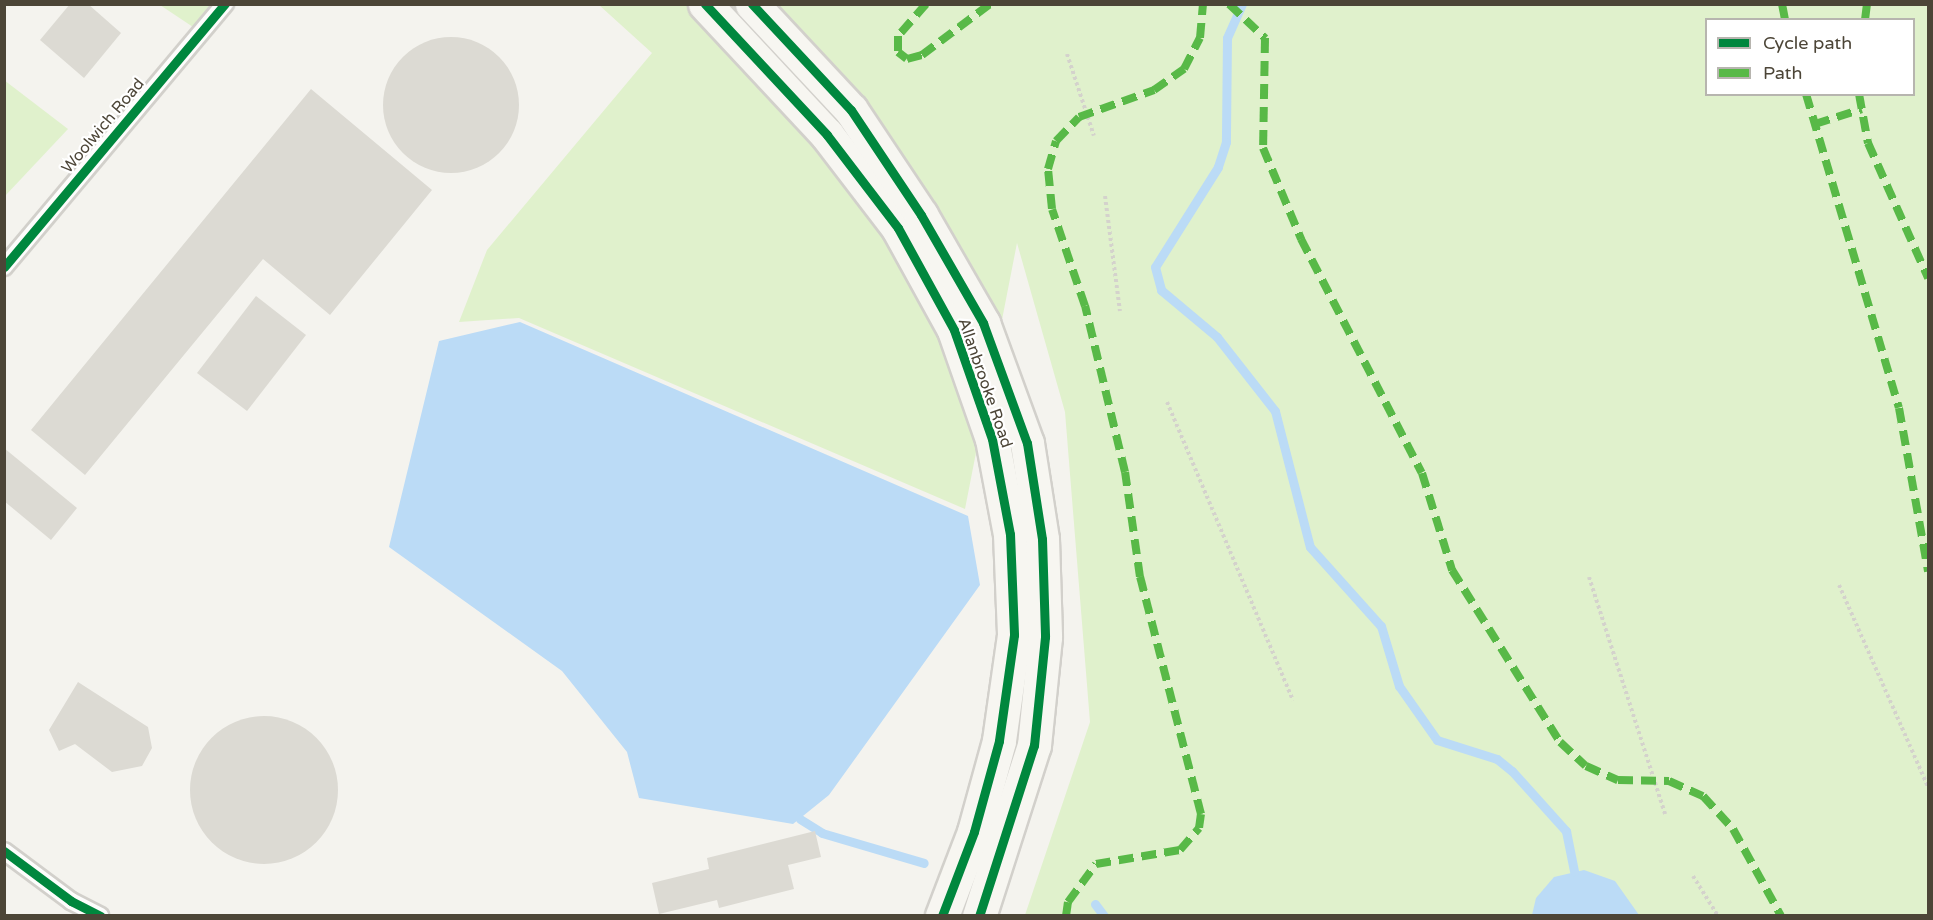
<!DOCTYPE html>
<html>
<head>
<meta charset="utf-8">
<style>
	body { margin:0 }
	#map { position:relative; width:1933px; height:920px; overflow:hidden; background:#f4f3ee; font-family:"Varela Round",sans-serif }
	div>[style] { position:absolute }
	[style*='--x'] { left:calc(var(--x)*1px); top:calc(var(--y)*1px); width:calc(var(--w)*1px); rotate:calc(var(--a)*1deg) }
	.green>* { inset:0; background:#e0f1cc }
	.water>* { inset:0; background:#bbdbf6 }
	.stream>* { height:9px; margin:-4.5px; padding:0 4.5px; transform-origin:4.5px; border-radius:4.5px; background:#bbdbf6 }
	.building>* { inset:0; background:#dcdad3 }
	.round { border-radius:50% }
	.path>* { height:4px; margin-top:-2px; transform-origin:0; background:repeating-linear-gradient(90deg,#d4d2cc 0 3px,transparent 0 6px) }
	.roads { filter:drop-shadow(2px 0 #d2d0cb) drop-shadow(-2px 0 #d2d0cb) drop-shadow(0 2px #d2d0cb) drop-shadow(0 -2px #d2d0cb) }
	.lane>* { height:16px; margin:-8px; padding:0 8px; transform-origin:8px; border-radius:8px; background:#fdfdfc }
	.secondary>* { height:33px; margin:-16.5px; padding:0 16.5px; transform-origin:16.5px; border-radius:16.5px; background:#f7f6f1 }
	.quiet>* { height:8px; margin-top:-4px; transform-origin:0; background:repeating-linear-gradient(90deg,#58b947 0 15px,transparent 0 23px) }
	.cycleway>* { height:9px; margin:-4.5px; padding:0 4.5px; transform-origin:4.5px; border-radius:4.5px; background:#00873e }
	span { translate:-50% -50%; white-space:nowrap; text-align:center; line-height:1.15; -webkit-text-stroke:4.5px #fff; paint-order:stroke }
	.street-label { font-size:16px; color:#4c4537 }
	.frame { position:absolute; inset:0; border:6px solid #4c4537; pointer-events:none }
	.legend { position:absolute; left:1705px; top:18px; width:210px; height:78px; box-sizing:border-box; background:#fff; border:2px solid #b7b5af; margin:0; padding:8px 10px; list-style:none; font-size:18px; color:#4c4537 }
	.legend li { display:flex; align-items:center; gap:12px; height:30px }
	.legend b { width:30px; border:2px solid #b7b5af }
</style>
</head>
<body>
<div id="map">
	<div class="green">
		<i style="clip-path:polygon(160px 5px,218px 5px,196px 29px)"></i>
		<i style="clip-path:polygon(evenodd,599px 5px,1928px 5px,1928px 915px,1025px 915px,1090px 722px,1065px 412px,1017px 243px,965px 509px,519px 318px,459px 322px,487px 250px,652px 53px,599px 5px,1706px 20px,1914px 20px,1914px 94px,1706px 94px,1706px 20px)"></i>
		<i style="clip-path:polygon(4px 80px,68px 129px,5px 196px,4px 196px)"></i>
	</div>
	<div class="water">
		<i style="clip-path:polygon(520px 322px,968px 516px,980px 585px,829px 795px,793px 824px,639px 798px,627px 752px,562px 671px,389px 547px,439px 341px)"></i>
		<i style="clip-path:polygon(1584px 870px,1615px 881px,1639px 915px,1532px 915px,1536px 898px,1554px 877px)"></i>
	</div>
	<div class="stream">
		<i style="--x:1242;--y:4;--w:37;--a:114"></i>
		<i style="--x:1227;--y:38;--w:104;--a:90.6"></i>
		<i style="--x:1226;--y:142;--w:26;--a:108"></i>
		<i style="--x:1218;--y:167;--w:118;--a:122.2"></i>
		<i style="--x:1155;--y:267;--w:24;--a:75"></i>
		<i style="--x:1161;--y:290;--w:73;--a:40"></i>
		<i style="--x:1217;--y:337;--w:94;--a:51.9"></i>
		<i style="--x:1275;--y:411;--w:140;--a:75.6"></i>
		<i style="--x:1310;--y:547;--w:106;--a:48.1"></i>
		<i style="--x:1381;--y:626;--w:63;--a:73.3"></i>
		<i style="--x:1399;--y:686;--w:66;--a:54.9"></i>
		<i style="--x:1437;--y:740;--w:63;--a:17.6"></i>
		<i style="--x:1497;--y:759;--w:19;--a:39"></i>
		<i style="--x:1512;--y:771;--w:81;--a:48"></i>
		<i style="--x:1566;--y:831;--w:41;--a:78.7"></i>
		<i style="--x:800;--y:819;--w:26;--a:32"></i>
		<i style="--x:822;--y:833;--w:106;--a:16.4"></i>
		<i style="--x:1095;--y:904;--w:15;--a:53"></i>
	</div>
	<div class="building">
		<i style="clip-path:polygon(70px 4px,88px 4px,121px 33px,84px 78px,40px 40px)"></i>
		<i class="round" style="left:383px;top:37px;width:136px;height:136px"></i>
		<i style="clip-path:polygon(311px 89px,432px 190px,330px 315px,263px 259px,85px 475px,31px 430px)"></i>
		<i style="clip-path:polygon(256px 296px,306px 335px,247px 411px,197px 373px)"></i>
		<i style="clip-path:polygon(4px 448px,77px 508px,51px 540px,4px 501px)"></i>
		<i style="clip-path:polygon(78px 682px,148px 727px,152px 748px,142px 766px,112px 772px,75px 744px,59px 751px,49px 730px)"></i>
		<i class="round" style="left:190px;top:716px;width:148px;height:148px"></i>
		<i style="clip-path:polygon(815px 831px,821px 857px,788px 865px,794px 889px,719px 908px,717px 900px,659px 914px,652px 883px,709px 869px,707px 858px)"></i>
	</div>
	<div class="path">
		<i style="--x:169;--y:5;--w:1;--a:-90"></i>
		<i style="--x:1067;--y:54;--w:86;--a:71.8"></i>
		<i style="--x:1105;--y:196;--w:116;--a:82.6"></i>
		<i style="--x:1167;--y:402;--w:324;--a:67.1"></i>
		<i style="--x:1589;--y:577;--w:249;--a:72.2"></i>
		<i style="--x:1839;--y:585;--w:221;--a:66.2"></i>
		<i style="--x:1693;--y:876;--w:47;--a:58"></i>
	</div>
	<div class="roads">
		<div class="lane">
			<i style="--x:4;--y:267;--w:344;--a:-50"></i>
			<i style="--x:4;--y:851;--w:84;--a:36.7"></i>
			<i style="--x:71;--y:901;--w:33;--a:27"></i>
		</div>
		<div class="secondary">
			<i style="--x:705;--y:4;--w:179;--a:47"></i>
			<i style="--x:827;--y:135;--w:117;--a:52.6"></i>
			<i style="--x:898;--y:228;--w:116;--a:61.2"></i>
			<i style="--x:954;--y:330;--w:115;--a:70.8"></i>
			<i style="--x:992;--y:439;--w:97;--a:79.3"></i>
			<i style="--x:1010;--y:534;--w:101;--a:87.7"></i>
			<i style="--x:1014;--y:635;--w:107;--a:98.1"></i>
			<i style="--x:999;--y:741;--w:94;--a:105.4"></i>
			<i style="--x:974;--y:832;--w:90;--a:110.9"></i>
			<i style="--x:752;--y:4;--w:145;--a:47"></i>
			<i style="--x:851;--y:110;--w:126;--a:56.3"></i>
			<i style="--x:921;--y:215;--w:125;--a:60.1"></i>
			<i style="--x:983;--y:323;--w:128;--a:69.9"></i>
			<i style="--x:1027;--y:443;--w:97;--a:81.1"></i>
			<i style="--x:1042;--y:539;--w:98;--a:88.2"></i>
			<i style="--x:1045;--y:637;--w:109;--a:95.8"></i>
			<i style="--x:1034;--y:745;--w:180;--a:107.8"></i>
		</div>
	</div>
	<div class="quiet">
		<i style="--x:926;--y:4;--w:43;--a:131.2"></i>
		<i style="--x:898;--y:36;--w:16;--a:90"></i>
		<i style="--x:898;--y:52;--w:11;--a:38"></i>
		<i style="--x:907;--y:59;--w:16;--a:-15"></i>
		<i style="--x:922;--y:55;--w:85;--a:-36.9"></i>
		<i style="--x:1229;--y:4;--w:50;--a:43.4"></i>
		<i style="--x:1265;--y:38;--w:110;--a:91"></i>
		<i style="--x:1263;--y:148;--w:99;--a:67.3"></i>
		<i style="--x:1301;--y:239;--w:263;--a:62.7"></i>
		<i style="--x:1422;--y:473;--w:102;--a:72.8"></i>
		<i style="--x:1452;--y:570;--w:203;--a:57.9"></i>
		<i style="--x:1560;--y:742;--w:35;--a:43"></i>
		<i style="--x:1586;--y:766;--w:35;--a:24"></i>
		<i style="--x:1618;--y:780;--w:51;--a:1.1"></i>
		<i style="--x:1669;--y:781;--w:37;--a:24"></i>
		<i style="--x:1703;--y:796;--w:45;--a:47.7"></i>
		<i style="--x:1733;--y:829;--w:99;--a:61.1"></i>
		<i style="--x:1782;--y:4;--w:16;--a:79"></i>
		<i style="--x:1865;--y:20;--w:16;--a:-83"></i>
		<i style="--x:1806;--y:94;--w:327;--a:73.5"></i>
		<i style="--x:1899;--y:408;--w:166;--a:79.9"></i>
		<i style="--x:1859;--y:94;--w:50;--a:79.6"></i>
		<i style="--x:1868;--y:143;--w:148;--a:66"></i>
		<i style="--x:1815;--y:124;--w:49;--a:-17.7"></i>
		<i style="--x:1066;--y:916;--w:14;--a:-82"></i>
		<i style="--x:1068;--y:902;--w:47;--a:-53.6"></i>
		<i style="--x:1096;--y:864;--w:85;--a:-9.5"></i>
		<i style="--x:1180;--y:850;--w:29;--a:-49"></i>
		<i style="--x:1199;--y:828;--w:14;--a:-82"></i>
		<i style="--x:1201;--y:814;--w:245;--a:-104.4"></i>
		<i style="--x:1140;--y:577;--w:106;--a:-98.1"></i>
		<i style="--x:1125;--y:472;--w:171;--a:-103.5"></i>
		<i style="--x:1085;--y:306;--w:102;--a:-108.8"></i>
		<i style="--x:1052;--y:209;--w:40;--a:-95.7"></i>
		<i style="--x:1048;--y:169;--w:29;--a:-74"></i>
		<i style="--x:1056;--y:141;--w:33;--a:-46"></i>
		<i style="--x:1079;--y:117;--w:80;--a:-19.8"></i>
		<i style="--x:1154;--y:90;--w:37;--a:-35"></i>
		<i style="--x:1184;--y:69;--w:35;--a:-63"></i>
		<i style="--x:1200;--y:38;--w:34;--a:-85"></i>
	</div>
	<div class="cycleway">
		<i style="--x:705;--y:4;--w:179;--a:47"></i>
		<i style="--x:827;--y:135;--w:117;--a:52.6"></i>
		<i style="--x:898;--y:228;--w:116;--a:61.2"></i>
		<i style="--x:954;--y:330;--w:115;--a:70.8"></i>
		<i style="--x:992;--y:439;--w:97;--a:79.3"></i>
		<i style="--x:1010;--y:534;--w:101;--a:87.7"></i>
		<i style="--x:1014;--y:635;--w:107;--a:98.1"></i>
		<i style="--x:999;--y:741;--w:94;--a:105.4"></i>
		<i style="--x:974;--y:832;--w:90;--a:110.9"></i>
		<i style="--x:752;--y:4;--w:145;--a:47"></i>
		<i style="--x:851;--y:110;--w:126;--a:56.3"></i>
		<i style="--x:921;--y:215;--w:125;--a:60.1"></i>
		<i style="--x:983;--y:323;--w:128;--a:69.9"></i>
		<i style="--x:1027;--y:443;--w:97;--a:81.1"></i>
		<i style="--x:1042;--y:539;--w:98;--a:88.2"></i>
		<i style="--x:1045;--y:637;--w:109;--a:95.8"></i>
		<i style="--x:1034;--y:745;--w:180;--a:107.8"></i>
		<i style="--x:4;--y:267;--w:344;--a:-50"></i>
		<i style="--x:4;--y:851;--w:84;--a:36.7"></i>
		<i style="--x:71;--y:901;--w:33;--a:27"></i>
	</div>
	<div class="street-label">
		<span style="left:103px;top:126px;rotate:-50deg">Woolwich Road</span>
		<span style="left:985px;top:383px;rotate:71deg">Allanbrooke Road</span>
	</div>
	<div class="frame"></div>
	<ul class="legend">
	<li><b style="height:8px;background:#00873e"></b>Cycle path</li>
	<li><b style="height:8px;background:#58b947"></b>Path</li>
	</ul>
</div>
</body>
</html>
